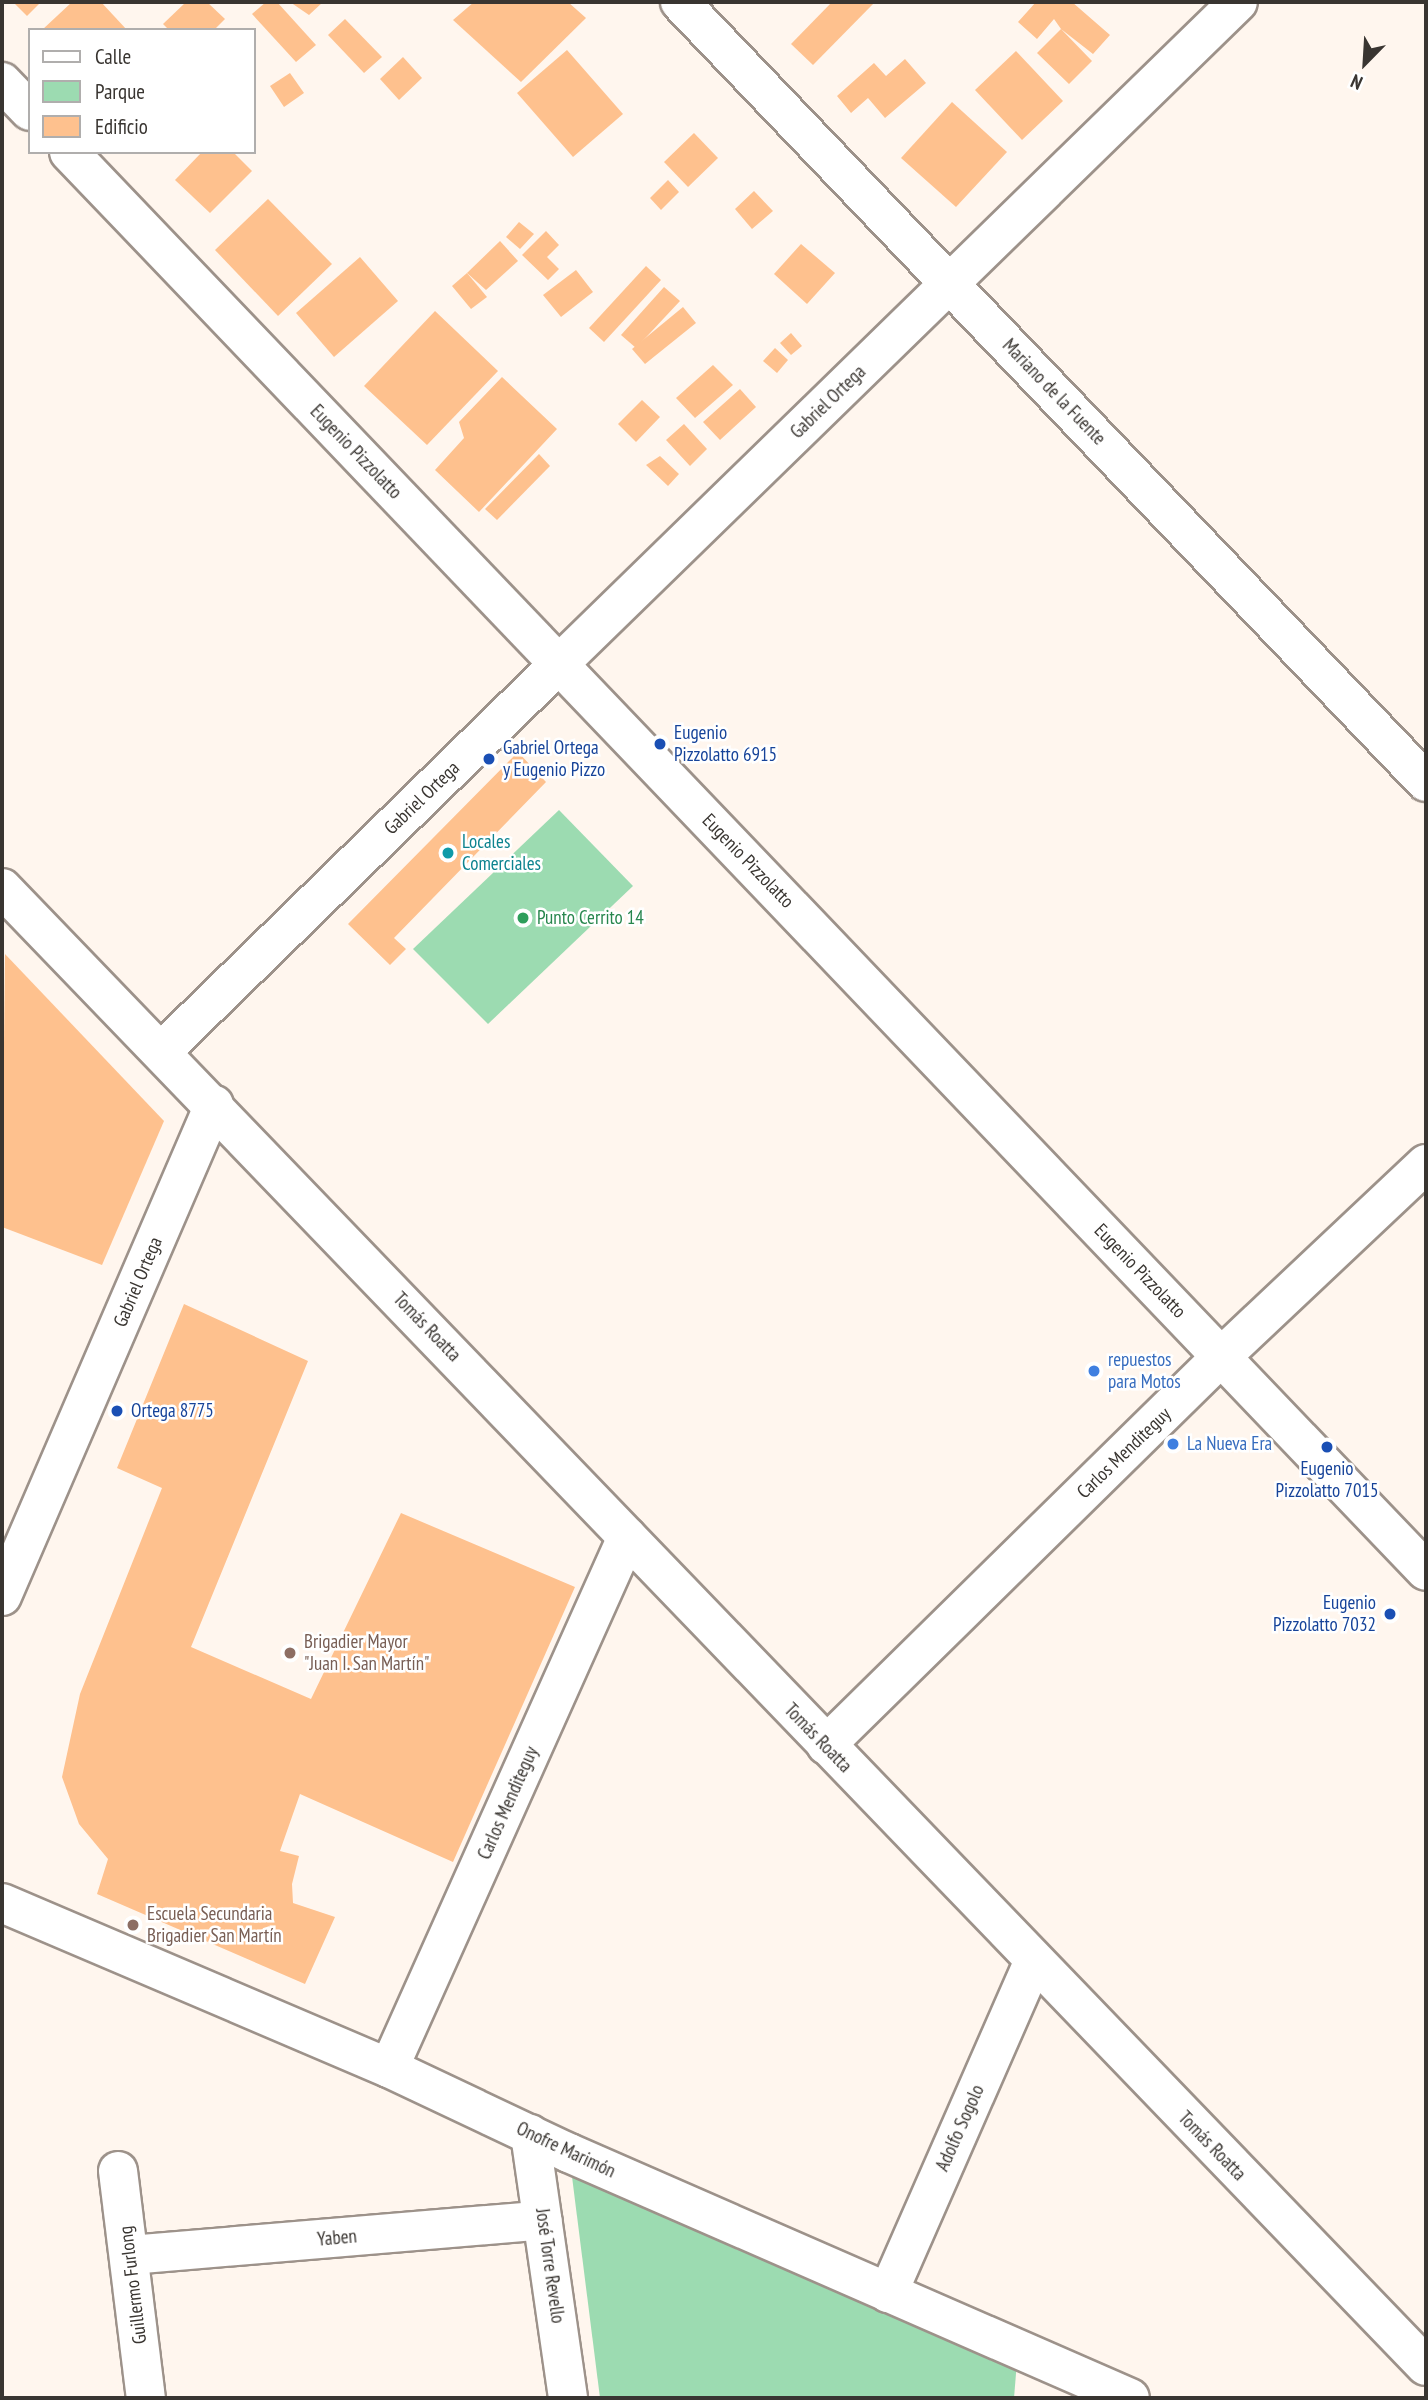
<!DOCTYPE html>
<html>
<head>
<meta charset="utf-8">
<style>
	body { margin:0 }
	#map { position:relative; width:1428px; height:2400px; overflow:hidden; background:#fff6ee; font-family:"PT Sans Narrow",sans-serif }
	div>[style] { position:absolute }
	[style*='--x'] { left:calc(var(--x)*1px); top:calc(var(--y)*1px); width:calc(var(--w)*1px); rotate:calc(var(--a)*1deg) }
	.green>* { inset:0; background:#9cdbb1 }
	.building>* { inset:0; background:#fec18e }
	.roads { filter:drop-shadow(2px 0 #9d928a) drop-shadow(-2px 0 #9d928a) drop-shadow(0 2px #9d928a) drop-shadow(0 -2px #9d928a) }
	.minor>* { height:38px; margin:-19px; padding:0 19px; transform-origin:19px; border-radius:19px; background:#fff }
	.secondary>* { height:38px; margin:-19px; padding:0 19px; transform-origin:19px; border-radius:19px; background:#fff }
	.dots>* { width:19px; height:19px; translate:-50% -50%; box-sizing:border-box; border:4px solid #fff; border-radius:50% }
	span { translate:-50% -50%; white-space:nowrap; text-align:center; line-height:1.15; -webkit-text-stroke:5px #fff; paint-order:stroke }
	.street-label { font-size:19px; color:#393531 }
	.transit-label { font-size:19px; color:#164399 }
	.left { translate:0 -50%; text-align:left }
	.right { translate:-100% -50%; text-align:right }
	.culture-label { font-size:19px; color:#0d838f }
	.leisure-label { font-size:19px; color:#27864d }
	.shop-label { font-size:19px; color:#366cbe }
	.education-label { font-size:19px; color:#785e54 }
	.frame { position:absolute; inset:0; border:4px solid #393531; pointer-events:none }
	.legend { position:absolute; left:28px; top:28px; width:228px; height:126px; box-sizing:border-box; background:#fff; border:2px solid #b0aead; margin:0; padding:9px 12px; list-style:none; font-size:21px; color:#393531 }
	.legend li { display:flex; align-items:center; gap:14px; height:35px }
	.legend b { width:35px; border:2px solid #b0aead }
	.north { position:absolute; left:1330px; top:28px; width:70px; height:70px; -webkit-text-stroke:5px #fff; paint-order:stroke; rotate:204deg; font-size:19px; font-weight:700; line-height:28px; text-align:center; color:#393531 }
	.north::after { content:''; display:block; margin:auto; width:24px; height:32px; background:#393531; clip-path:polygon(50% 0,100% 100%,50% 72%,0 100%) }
</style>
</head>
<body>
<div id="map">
	<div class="green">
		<i style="clip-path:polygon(559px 810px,633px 886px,488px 1024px,413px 949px)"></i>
		<i style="clip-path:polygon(569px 2153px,1018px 2349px,1014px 2398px,600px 2398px)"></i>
	</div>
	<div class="building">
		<i style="clip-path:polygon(13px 2px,41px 2px,27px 16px)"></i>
		<i style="clip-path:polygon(72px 2px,101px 2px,127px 30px,42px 30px)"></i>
		<i style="clip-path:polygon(186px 2px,207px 2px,225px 19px,214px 30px,169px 30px,163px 24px)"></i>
		<i style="clip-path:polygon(266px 2px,277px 2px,316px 45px,296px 62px,252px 14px)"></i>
		<i style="clip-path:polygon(290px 2px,323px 2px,309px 15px)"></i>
		<i style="clip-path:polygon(474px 2px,568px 2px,586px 18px,521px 82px,453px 20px)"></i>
		<i style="clip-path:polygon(832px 2px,875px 2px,813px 65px,791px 44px)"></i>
		<i style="clip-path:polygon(1036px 2px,1072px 2px,1110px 35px,1093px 54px,1061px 29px,1092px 61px,1069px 84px,1037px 53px,1061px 29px,1054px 19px,1037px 39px,1018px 22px)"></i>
		<i style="clip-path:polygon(345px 19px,382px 57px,364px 73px,328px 35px)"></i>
		<i style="clip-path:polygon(567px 50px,623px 114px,573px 157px,517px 93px)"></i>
		<i style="clip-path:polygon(1016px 51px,1063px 101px,1022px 140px,975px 90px)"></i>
		<i style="clip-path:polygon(403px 57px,422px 78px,399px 100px,380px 79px)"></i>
		<i style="clip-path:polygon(905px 59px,926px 83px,885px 118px,868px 98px,851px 113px,837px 96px,874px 63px,886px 76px)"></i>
		<i style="clip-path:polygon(290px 73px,304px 93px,284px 107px,270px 86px)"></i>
		<i style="clip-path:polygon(952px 102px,1007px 152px,956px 207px,901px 158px)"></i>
		<i style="clip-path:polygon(694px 133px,718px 158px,688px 187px,664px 162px)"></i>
		<i style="clip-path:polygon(202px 152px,233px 152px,252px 171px,210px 213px,175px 180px)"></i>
		<i style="clip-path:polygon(668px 180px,679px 192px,661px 210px,650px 198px)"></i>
		<i style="clip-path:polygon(754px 191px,773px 211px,752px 229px,735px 209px)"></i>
		<i style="clip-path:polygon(268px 199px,332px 264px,278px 316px,215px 250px)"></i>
		<i style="clip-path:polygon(519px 222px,534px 234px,520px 249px,506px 237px)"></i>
		<i style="clip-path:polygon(546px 231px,559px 245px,547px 257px,559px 269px,548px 280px,522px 255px)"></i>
		<i style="clip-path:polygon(500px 241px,518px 261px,486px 290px,467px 273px)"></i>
		<i style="clip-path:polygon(801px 244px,835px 273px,807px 304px,774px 274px)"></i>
		<i style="clip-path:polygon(360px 257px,398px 301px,334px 357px,296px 313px)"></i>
		<i style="clip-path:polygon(646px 266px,661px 280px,604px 342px,589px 328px)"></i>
		<i style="clip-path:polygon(576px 270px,593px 292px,561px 317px,543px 295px)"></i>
		<i style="clip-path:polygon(467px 273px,487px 297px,471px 309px,452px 286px)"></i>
		<i style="clip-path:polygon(664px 287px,680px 301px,636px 348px,621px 335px)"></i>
		<i style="clip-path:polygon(683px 307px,696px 323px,645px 364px,632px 349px)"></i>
		<i style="clip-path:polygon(435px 311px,498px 371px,427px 445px,364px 386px)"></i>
		<i style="clip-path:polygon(791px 333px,802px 346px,791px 355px,780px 343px)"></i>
		<i style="clip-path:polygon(775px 348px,788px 360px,777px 373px,763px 361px)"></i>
		<i style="clip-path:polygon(713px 365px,733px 385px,695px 418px,676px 398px)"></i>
		<i style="clip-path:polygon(502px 377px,557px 429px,479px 512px,435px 470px,464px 438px,459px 422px)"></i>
		<i style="clip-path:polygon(740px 389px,756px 407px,720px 440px,703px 422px)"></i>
		<i style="clip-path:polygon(642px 400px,660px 417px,636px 442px,618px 424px)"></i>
		<i style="clip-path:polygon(684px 424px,707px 449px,690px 466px,666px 440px)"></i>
		<i style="clip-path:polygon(539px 454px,550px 466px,497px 520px,485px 509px)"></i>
		<i style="clip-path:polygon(660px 456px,679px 474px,668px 486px,646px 465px)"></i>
		<i style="clip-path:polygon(518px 752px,546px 782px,394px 938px,406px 949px,390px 965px,348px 924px)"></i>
		<i style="clip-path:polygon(5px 954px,164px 1121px,102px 1265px,2px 1227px)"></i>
		<i style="clip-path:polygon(184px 1304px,308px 1361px,191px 1647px,311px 1699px,401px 1513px,575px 1587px,453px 1862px,300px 1794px,280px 1851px,299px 1856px,292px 1884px,293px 1903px,335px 1917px,305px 1984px,97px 1894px,108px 1859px,79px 1824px,62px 1777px,80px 1694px,162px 1488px,117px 1468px)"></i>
	</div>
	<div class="roads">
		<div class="minor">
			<i style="--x:680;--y:2;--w:1079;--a:46.28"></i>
			<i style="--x:2;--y:888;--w:2052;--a:46.07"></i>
			<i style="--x:162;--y:1051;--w:554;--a:-44.27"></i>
			<i style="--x:2;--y:1596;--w:535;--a:-66.65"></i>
			<i style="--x:826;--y:1745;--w:555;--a:-44.49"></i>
			<i style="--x:1222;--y:1356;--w:280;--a:-43.3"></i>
			<i style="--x:2;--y:1903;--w:421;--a:23.1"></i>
			<i style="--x:389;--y:2068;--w:199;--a:25.3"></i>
			<i style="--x:569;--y:2153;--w:612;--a:23.59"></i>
			<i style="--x:389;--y:2068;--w:582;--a:-65.86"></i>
			<i style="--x:530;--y:2134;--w:267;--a:81.8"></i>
			<i style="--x:118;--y:2171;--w:229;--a:83"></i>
			<i style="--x:130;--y:2255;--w:414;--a:-4.8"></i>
			<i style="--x:888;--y:2293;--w:361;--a:-66.3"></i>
		</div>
		<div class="secondary">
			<i style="--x:2;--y:82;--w:40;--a:46"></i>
			<i style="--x:69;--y:152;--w:1963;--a:46.28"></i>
			<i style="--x:559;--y:664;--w:948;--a:-44.27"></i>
		</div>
	</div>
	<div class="dots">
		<i style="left:660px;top:744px;background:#1a4fb4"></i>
		<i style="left:489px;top:759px;background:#1a4fb4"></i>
		<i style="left:448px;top:853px;background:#0f9aa8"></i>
		<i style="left:523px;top:918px;background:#2e9e5b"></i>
		<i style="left:1094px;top:1371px;background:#3f7fe0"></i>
		<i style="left:117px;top:1411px;background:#1a4fb4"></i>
		<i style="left:1173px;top:1444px;background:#3f7fe0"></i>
		<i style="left:1327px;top:1447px;background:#1a4fb4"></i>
		<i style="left:1390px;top:1614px;background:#1a4fb4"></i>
		<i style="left:290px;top:1653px;background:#8d6e63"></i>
		<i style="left:133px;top:1925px;background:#8d6e63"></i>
	</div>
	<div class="street-label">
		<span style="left:1054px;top:392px;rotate:46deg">Mariano de la Fuente</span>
		<span style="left:828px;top:402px;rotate:-44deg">Gabriel Ortega</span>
		<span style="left:356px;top:452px;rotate:46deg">Eugenio Pizzolatto</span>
		<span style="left:422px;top:798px;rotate:-44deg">Gabriel Ortega</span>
		<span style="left:748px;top:861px;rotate:46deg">Eugenio Pizzolatto</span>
		<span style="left:1140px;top:1271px;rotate:46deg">Eugenio Pizzolatto</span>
		<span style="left:138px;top:1282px;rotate:-67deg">Gabriel Ortega</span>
		<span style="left:427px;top:1327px;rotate:46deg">Tomás Roatta</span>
		<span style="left:1124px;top:1453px;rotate:-44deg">Carlos Menditeguy</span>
		<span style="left:818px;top:1738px;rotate:46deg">Tomás Roatta</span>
		<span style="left:508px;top:1803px;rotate:-66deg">Carlos Menditeguy</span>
		<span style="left:960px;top:2128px;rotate:-66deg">Adolfo Sogolo</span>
		<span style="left:1212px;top:2146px;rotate:46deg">Tomás Roatta</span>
		<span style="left:566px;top:2150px;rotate:25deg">Onofre Marimón</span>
		<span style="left:337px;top:2238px;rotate:-5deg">Yaben</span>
		<span style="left:550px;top:2266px;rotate:82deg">José Torre Revello</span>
		<span style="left:133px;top:2285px;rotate:-97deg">Guillermo Furlong</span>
	</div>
	<div class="transit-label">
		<span class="left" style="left:674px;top:744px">Eugenio<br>Pizzolatto 6915</span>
		<span class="left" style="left:503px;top:759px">Gabriel Ortega<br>y Eugenio Pizzo</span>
		<span class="left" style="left:131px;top:1411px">Ortega 8775</span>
		<span style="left:1327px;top:1480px">Eugenio<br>Pizzolatto 7015</span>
		<span class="right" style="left:1376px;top:1614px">Eugenio<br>Pizzolatto 7032</span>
	</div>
	<div class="culture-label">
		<span class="left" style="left:462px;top:853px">Locales<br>Comerciales</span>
	</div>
	<div class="leisure-label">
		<span class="left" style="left:537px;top:918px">Punto Cerrito 14</span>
	</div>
	<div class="shop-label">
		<span class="left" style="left:1108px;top:1371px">repuestos<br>para Motos</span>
		<span class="left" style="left:1187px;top:1444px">La Nueva Era</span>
	</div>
	<div class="education-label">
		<span class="left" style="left:304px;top:1653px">Brigadier Mayor<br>"Juan I. San Martín"</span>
		<span class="left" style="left:147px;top:1925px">Escuela Secundaria<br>Brigadier San Martín</span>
	</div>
	<div class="frame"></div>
	<ul class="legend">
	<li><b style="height:9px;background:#fff"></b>Calle</li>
	<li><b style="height:19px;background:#9cdbb1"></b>Parque</li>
	<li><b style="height:19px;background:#fec18e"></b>Edificio</li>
	</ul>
	<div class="north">N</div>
</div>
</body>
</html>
